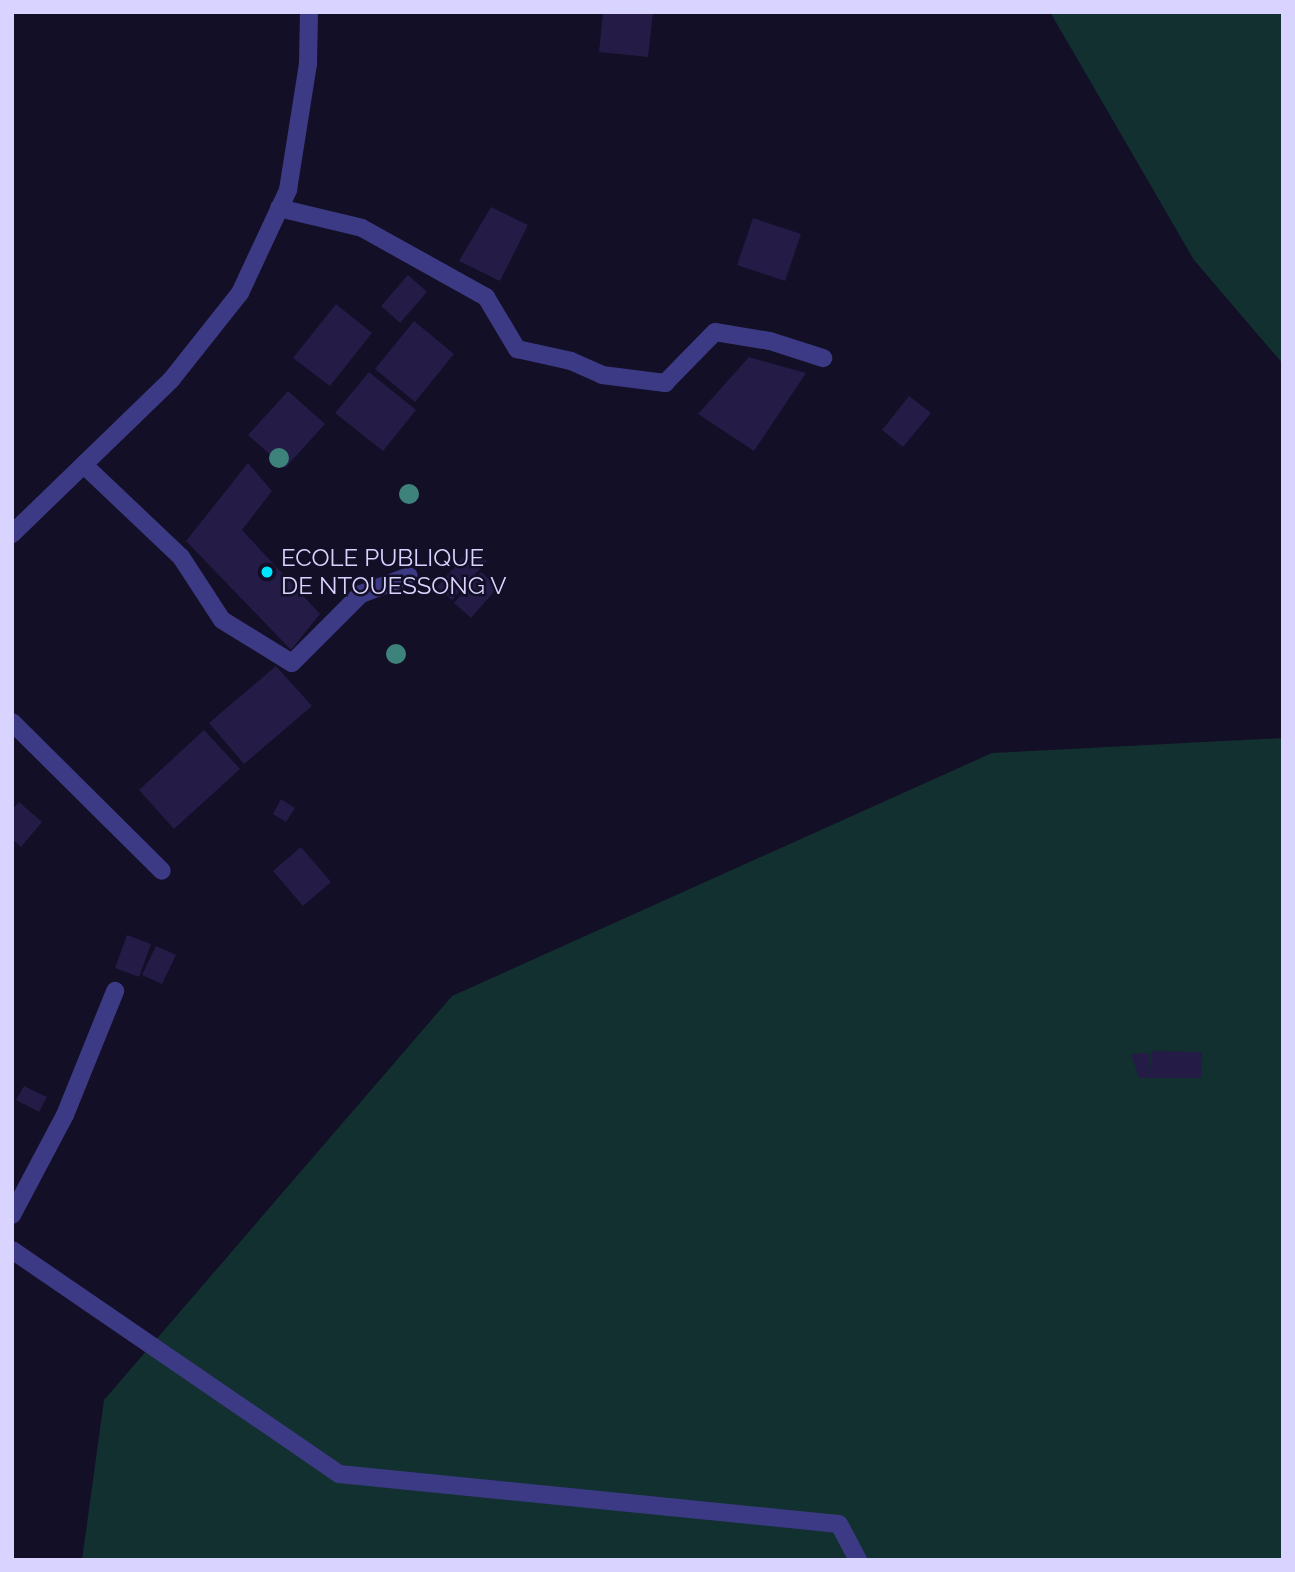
<!DOCTYPE html>
<html>
<head>
<meta charset="utf-8">
<style>
	body { margin:0 }
	#map { position:relative; width:1295px; height:1572px; overflow:hidden; background:#130f26; font-family:Raleway,sans-serif }
	div>[style] { position:absolute }
	[style*='--x'] { left:calc(var(--x)*1px); top:calc(var(--y)*1px); width:calc(var(--w)*1px); rotate:calc(var(--a)*1deg) }
	.green>* { inset:0; background:#12302f }
	.building>* { inset:0; background:#241b47 }
	.minor>* { height:18px; margin:-9px; padding:0 9px; transform-origin:9px; border-radius:9px; background:#3d3a85 }
	.trees>* { width:20px; height:20px; margin:-10px; border-radius:50%; background:#3d827b }
	.dots>* { width:19px; height:19px; translate:-50% -50%; box-sizing:border-box; border:4px solid #130f26; border-radius:50% }
	span { translate:-50% -50%; white-space:nowrap; text-align:center; line-height:1.15; -webkit-text-stroke:5px #130f26; paint-order:stroke }
	.poi-label { font-size:24px; color:#d9d4ff }
	.left { translate:0 -50%; text-align:left }
	.frame { position:absolute; inset:0; border:14px solid #d9d4ff; pointer-events:none }
</style>
</head>
<body>
<div id="map">
	<div class="green">
		<i style="clip-path:polygon(1050px 12px,1283px 12px,1283px 364px,1194px 260px)"></i>
		<i style="clip-path:polygon(1283px 738px,1283px 1560px,82px 1560px,104px 1400px,452px 996px,992px 753px)"></i>
	</div>
	<div class="building">
		<i style="clip-path:polygon(603px 12px,653px 12px,648px 57px,599px 52px)"></i>
		<i style="clip-path:polygon(491px 207px,528px 225px,500px 281px,459px 261px)"></i>
		<i style="clip-path:polygon(753px 218px,801px 234px,785px 281px,737px 265px)"></i>
		<i style="clip-path:polygon(408px 275px,427px 292px,400px 323px,381px 306px)"></i>
		<i style="clip-path:polygon(336px 304px,372px 333px,330px 386px,293px 358px)"></i>
		<i style="clip-path:polygon(414px 321px,454px 354px,415px 402px,375px 369px)"></i>
		<i style="clip-path:polygon(749px 357px,806px 373px,754px 451px,698px 414px)"></i>
		<i style="clip-path:polygon(369px 372px,416px 410px,383px 451px,335px 413px)"></i>
		<i style="clip-path:polygon(288px 391px,325px 424px,285px 468px,248px 435px)"></i>
		<i style="clip-path:polygon(909px 396px,931px 413px,903px 447px,882px 430px)"></i>
		<i style="clip-path:polygon(248px 463px,272px 491px,242px 530px,320px 614px,291px 650px,186px 541px)"></i>
		<i style="clip-path:polygon(472px 547px,487px 561px,452px 600px,437px 587px)"></i>
		<i style="clip-path:polygon(481px 572px,498px 587px,471px 618px,454px 603px)"></i>
		<i style="clip-path:polygon(276px 666px,312px 706px,244px 764px,209px 723px)"></i>
		<i style="clip-path:polygon(204px 730px,240px 769px,174px 829px,139px 790px)"></i>
		<i style="clip-path:polygon(281px 799px,295px 808px,286px 822px,273px 814px)"></i>
		<i style="clip-path:polygon(19px 802px,42px 822px,21px 847px,12px 839px,12px 810px)"></i>
		<i style="clip-path:polygon(301px 847px,331px 882px,303px 906px,273px 871px)"></i>
		<i style="clip-path:polygon(127px 935px,151px 944px,139px 977px,115px 968px)"></i>
		<i style="clip-path:polygon(156px 946px,176px 955px,162px 984px,142px 975px)"></i>
		<i style="clip-path:polygon(1151px 1051px,1202px 1052px,1201px 1078px,1139px 1078px,1131px 1054px,1149px 1053px,1151px 1074px)"></i>
		<i style="clip-path:polygon(24px 1086px,47px 1097px,39px 1112px,16px 1100px)"></i>
	</div>
	<div class="minor">
		<i style="--x:279;--y:208;--w:85;--a:13.5"></i>
		<i style="--x:362;--y:228;--w:142;--a:29.1"></i>
		<i style="--x:486;--y:297;--w:61;--a:59.2"></i>
		<i style="--x:517;--y:349;--w:55;--a:12.5"></i>
		<i style="--x:571;--y:361;--w:34;--a:24"></i>
		<i style="--x:602;--y:375;--w:64;--a:7.2"></i>
		<i style="--x:665;--y:383;--w:71;--a:-45.6"></i>
		<i style="--x:715;--y:332;--w:56;--a:9.3"></i>
		<i style="--x:770;--y:341;--w:56;--a:17.8"></i>
		<i style="--x:84;--y:465;--w:134;--a:43.5"></i>
		<i style="--x:181;--y:557;--w:75;--a:56.9"></i>
		<i style="--x:222;--y:620;--w:82;--a:31.6"></i>
		<i style="--x:292;--y:663;--w:98;--a:-45"></i>
		<i style="--x:361;--y:594;--w:51;--a:-20.6"></i>
		<i style="--x:12;--y:534;--w:221;--a:-44.1"></i>
		<i style="--x:171;--y:380;--w:111;--a:-51.6"></i>
		<i style="--x:240;--y:293;--w:114;--a:-65"></i>
		<i style="--x:288;--y:190;--w:128;--a:-81"></i>
		<i style="--x:308;--y:64;--w:52;--a:-88.9"></i>
		<i style="--x:12;--y:722;--w:211;--a:44.8"></i>
		<i style="--x:12;--y:1215;--w:113;--a:-62.1"></i>
		<i style="--x:65;--y:1115;--w:134;--a:-68"></i>
		<i style="--x:12;--y:1250;--w:396;--a:34.4"></i>
		<i style="--x:339;--y:1474;--w:502;--a:5.71"></i>
		<i style="--x:839;--y:1524;--w:41;--a:62.2"></i>
	</div>
	<div class="trees">
		<i style="left:279px;top:458px"></i>
		<i style="left:409px;top:494px"></i>
		<i style="left:396px;top:654px"></i>
	</div>
	<div class="dots">
		<i style="left:267px;top:572px;background:#00e5ff"></i>
	</div>
	<div class="poi-label">
		<span class="left" style="left:281px;top:572px">ECOLE PUBLIQUE<br>DE NTOUESSONG V</span>
	</div>
	<div class="frame"></div>
</div>
</body>
</html>
